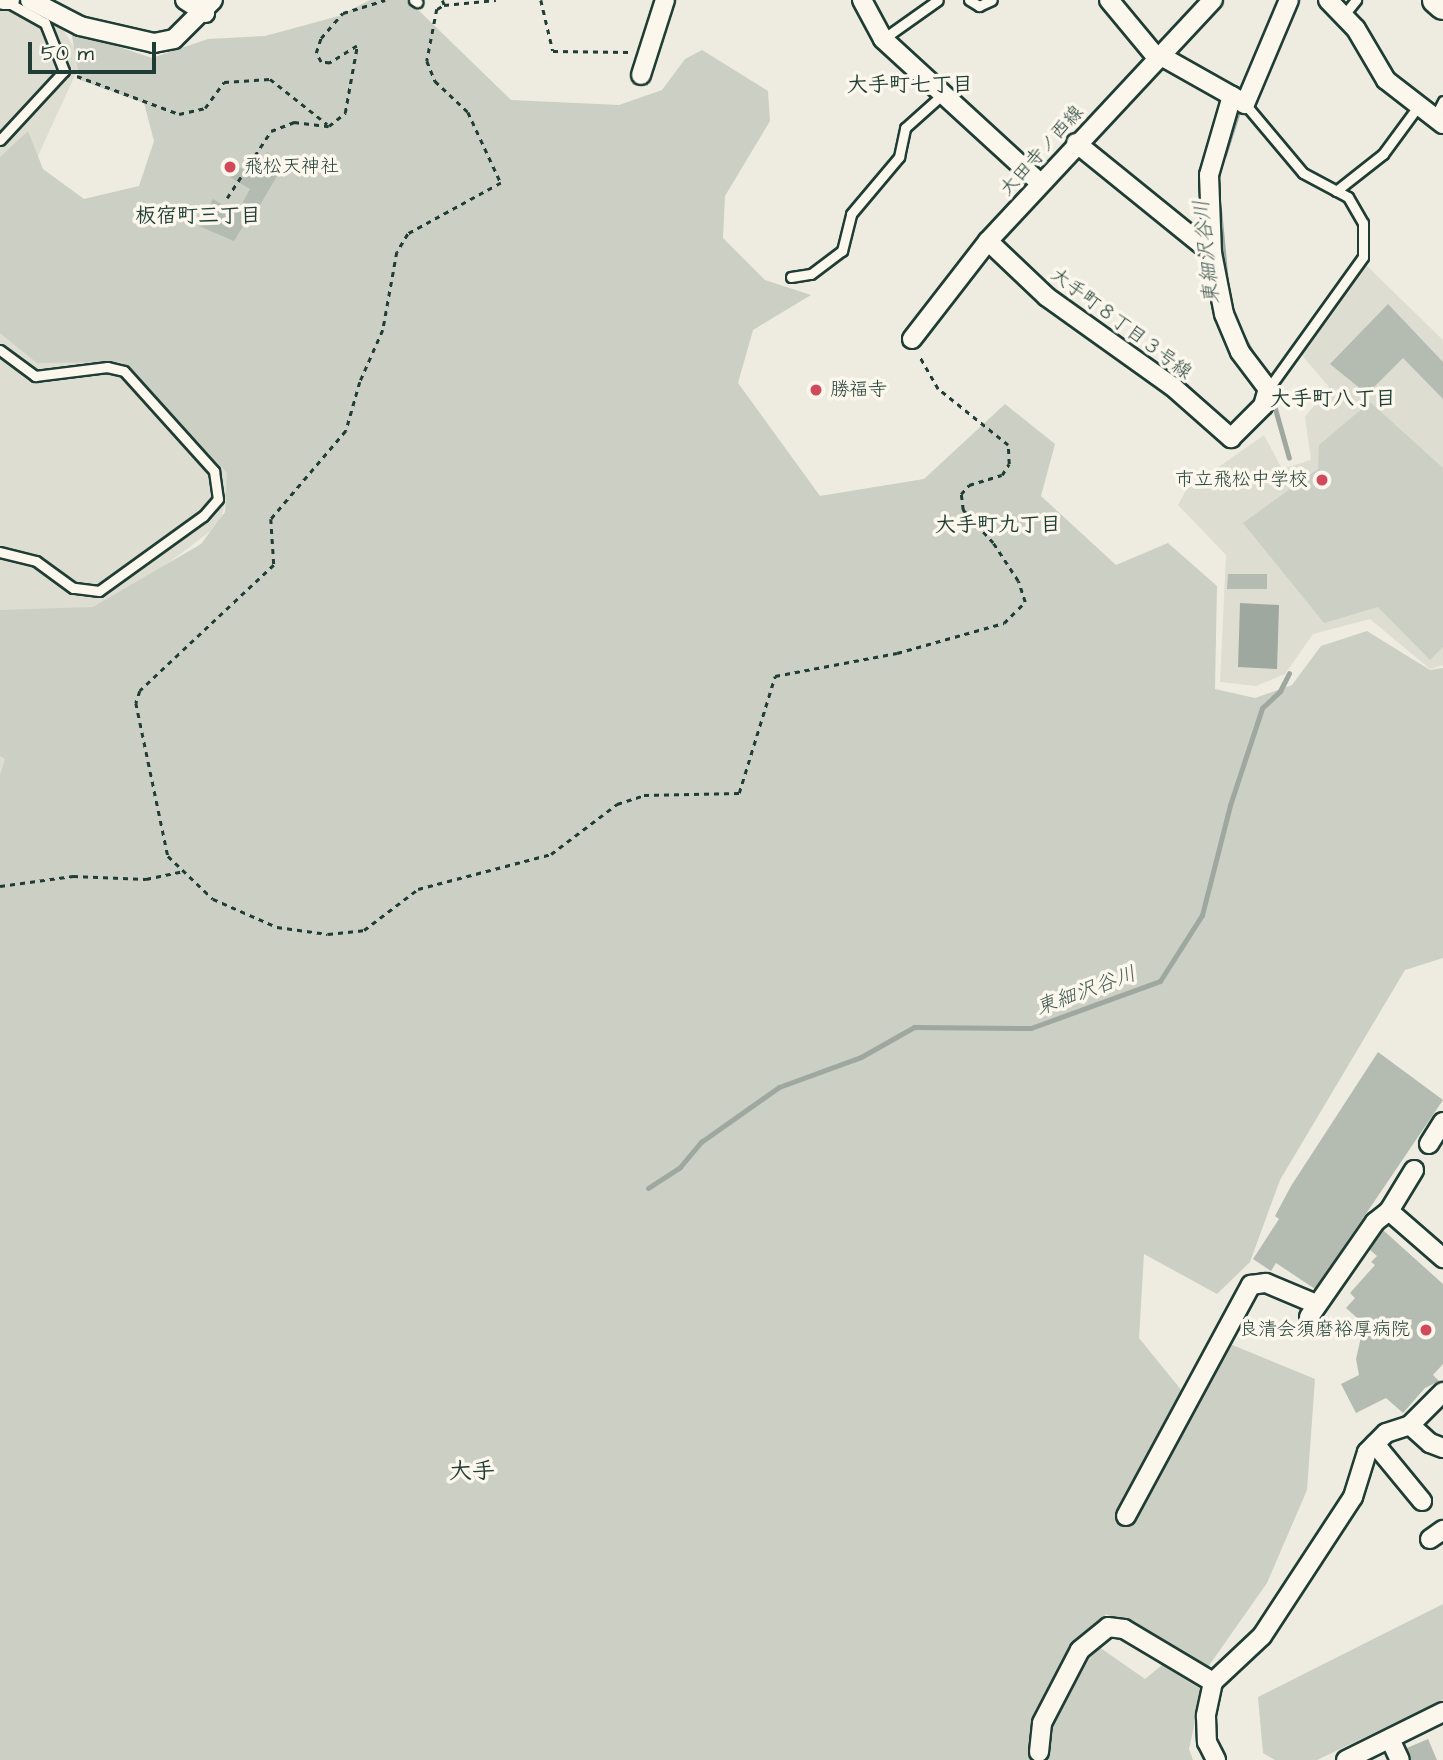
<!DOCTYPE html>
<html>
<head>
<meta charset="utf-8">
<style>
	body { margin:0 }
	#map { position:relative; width:1443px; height:1760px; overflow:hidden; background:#eeece1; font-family:"Architects Daughter","Klee One",sans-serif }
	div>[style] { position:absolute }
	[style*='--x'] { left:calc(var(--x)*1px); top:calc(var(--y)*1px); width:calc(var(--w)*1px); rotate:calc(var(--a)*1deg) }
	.built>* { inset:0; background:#ddddd2 }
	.green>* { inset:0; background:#cbcfc4 }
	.water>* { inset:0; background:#9fa89f }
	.stream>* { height:5px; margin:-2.5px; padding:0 2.5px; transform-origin:2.5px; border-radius:2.5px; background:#9fa89f }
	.building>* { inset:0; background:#b4bbb0 }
	.path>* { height:2.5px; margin-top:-1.25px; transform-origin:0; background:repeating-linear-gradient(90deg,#1f3d34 0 5px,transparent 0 10px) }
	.roads { filter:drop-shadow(2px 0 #1f3d34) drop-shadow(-2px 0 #1f3d34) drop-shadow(0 2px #1f3d34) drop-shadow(0 -2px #1f3d34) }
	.lane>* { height:9px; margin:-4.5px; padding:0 4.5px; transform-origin:4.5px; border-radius:4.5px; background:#fbf7ec }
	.street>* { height:18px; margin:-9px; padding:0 9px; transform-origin:9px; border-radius:9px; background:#fbf7ec }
	.primary>* { height:26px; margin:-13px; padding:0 13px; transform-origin:13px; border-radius:13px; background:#fbf7ec }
	.dots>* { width:19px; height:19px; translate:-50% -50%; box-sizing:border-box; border:4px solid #fbf7ec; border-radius:50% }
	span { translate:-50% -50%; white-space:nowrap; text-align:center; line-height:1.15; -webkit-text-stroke:7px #fbf7ec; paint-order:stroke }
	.street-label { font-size:19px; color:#1f3d34 }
	.poi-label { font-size:19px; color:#1f3d34 }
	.left { translate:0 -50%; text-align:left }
	.right { translate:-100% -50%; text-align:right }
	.neighbourhood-label { font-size:21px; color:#1f3d34; font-weight:700 }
	.water-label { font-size:21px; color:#455d54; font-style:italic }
	.quarter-label { font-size:23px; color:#1f3d34; font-weight:700 }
	.scale { position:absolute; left:28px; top:42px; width:128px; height:32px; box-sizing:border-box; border:4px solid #1f3d34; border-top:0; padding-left:9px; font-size:21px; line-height:24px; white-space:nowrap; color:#1f3d34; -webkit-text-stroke:5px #fbf7ec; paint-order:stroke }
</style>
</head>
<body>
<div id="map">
	<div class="built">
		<i style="clip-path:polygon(0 7px,57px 20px,82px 60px,3px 232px,128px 349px,231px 477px,220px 524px,66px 640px,0 820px)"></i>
		<i style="clip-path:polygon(1366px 265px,1443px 340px,1443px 665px,1430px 669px,1370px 619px,1313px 634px,1285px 674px,1256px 686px,1220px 682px,1226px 555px,1178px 505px,1186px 490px,1264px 435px,1282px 469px,1311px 460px,1305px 417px,1329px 387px,1301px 354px)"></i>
	</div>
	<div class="green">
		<i style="clip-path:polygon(370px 0,408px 0,511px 100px,619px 105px,662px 90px,685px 59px,702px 50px,768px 91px,770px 121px,725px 196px,723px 238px,765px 280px,811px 295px,753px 330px,738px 383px,820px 496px,924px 479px,1005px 404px,1055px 444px,1041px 496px,1116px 565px,1168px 543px,1217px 586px,1215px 689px,1255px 698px,1292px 685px,1321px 646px,1367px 631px,1430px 670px,1443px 668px,1443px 958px,1405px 970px,1280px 1180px,1250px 1262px,1217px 1294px,1144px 1254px,1139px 1338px,1195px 1407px,1230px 1344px,1315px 1379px,1307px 1490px,1267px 1583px,1208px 1667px,1106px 1614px,1089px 1640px,1145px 1679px,1162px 1665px,1202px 1690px,1189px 1749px,1193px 1760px,0 1760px,0 775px,5px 759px,0 756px,0 610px,93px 607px,201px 544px,225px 512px,227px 473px,122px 362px,37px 363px,0 333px,0 157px,28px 131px,43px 169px,84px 199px,139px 186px,154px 141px,144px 103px,80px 80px,71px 31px,152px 58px,208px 39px,265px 36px,339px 16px)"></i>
		<i style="clip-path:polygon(1370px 402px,1443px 468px,1443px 647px,1430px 660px,1378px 607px,1324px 623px,1243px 523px,1318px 469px,1319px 445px)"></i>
		<i style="clip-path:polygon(1443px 1604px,1443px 1700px,1317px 1760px,1275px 1760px,1263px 1753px,1258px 1697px)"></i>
	</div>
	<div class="water">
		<i style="clip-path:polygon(1240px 603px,1279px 605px,1277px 669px,1238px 667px)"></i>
	</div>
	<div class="stream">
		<i style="--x:1224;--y:155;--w:52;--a:-72.3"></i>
		<i style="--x:1219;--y:209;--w:74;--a:84.6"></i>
		<i style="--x:1242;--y:335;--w:25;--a:61"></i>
		<i style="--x:1272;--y:398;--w:62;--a:74.2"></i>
		<i style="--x:648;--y:1188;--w:38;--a:-33"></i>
		<i style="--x:680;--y:1167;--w:33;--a:-50"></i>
		<i style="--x:701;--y:1142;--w:95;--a:-35.2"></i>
		<i style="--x:779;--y:1087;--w:87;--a:-20.1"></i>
		<i style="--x:861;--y:1057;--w:61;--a:-29.5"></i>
		<i style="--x:914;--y:1027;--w:117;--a:0.5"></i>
		<i style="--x:1031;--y:1028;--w:137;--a:-20"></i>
		<i style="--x:1160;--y:981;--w:78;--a:-57.5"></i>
		<i style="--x:1202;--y:915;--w:114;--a:-75.7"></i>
		<i style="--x:1230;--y:805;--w:102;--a:-71.7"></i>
		<i style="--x:1262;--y:708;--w:25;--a:-43"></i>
		<i style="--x:1280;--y:691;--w:20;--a:-63"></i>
	</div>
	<div class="building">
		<i style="clip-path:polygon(267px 152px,280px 160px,276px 168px,280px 171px,248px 225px,245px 223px,234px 241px,199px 226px,213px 199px,237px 213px,250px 189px,223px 173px,229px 161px,253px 175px)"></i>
		<i style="clip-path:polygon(1388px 304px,1443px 362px,1443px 399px,1403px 358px,1367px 394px,1330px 364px)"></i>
		<i style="clip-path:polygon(1228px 574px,1267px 574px,1267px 589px,1227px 589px)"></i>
		<i style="clip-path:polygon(1378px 1052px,1443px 1100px,1315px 1289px,1276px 1263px,1271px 1271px,1253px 1259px,1279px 1219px,1275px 1216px,1291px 1186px)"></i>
		<i style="clip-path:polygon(1383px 1230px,1443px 1284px,1443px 1364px,1433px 1375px,1439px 1381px,1425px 1388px,1403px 1413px,1386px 1398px,1356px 1413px,1341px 1384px,1359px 1375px,1356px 1359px,1364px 1324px,1346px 1308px,1355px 1298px,1350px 1293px,1375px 1265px,1371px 1262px,1377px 1256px,1370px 1250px)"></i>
		<i style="clip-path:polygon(1428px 1739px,1437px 1760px,1411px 1760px,1407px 1748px)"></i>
	</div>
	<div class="path">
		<i style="--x:541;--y:0;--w:52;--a:76.8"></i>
		<i style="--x:553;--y:51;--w:77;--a:0.7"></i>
		<i style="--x:444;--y:5;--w:52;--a:-5.5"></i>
		<i style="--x:437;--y:9;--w:53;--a:100.9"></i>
		<i style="--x:427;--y:61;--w:22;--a:68"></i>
		<i style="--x:435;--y:81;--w:45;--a:43.2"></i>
		<i style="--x:468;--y:112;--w:78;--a:65.1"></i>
		<i style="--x:501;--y:183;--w:106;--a:151.3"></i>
		<i style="--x:408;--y:234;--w:21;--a:121"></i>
		<i style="--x:397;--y:252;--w:79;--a:100.2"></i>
		<i style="--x:383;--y:330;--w:57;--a:113.9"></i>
		<i style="--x:360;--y:382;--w:51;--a:105.9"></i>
		<i style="--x:346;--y:431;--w:116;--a:130.4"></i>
		<i style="--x:271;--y:519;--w:46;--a:86.3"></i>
		<i style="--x:274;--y:565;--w:184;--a:136.8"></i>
		<i style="--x:140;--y:691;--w:13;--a:108"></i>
		<i style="--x:136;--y:703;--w:156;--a:78.2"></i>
		<i style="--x:168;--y:856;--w:62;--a:43.7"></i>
		<i style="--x:213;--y:899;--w:70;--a:23.6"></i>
		<i style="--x:277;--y:927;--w:51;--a:7.8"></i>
		<i style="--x:328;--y:934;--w:36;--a:-6"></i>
		<i style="--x:364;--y:930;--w:68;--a:-37.2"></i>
		<i style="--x:418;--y:889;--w:138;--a:-14.7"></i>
		<i style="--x:551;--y:854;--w:83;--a:-37.1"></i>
		<i style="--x:617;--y:804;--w:28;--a:-18"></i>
		<i style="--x:644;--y:795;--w:95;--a:-1.2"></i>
		<i style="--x:739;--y:793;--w:122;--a:-72.9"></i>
		<i style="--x:775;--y:676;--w:124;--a:-10.7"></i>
		<i style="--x:897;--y:653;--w:111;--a:-15.7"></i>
		<i style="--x:1004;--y:623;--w:30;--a:-45"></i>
		<i style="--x:1025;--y:602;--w:22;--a:-108"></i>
		<i style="--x:1018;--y:581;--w:45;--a:-123.3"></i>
		<i style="--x:993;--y:543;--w:45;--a:-132.3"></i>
		<i style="--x:963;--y:510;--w:16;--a:-97"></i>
		<i style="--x:961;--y:494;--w:12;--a:-48"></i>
		<i style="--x:969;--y:485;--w:34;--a:-17"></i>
		<i style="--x:1002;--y:475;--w:13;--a:-58"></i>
		<i style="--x:1009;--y:464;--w:19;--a:-93"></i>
		<i style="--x:1008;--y:445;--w:90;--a:-141.3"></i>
		<i style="--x:938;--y:389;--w:39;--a:-120"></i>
		<i style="--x:437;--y:9;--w:8;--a:-30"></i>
		<i style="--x:444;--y:5;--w:5;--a:-112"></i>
		<i style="--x:77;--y:76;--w:109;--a:20.4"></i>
		<i style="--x:179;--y:114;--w:27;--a:-13"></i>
		<i style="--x:205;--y:108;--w:32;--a:-54"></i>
		<i style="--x:224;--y:82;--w:46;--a:-3.7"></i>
		<i style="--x:270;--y:79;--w:73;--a:38.3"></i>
		<i style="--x:227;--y:198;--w:80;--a:-56.7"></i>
		<i style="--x:271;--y:131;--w:25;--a:-21"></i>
		<i style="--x:294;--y:122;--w:35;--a:7"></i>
		<i style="--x:329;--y:126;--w:21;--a:-39"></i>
		<i style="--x:345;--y:113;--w:68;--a:-79.8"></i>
		<i style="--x:357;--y:46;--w:32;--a:148"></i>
		<i style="--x:330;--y:63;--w:9;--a:-174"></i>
		<i style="--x:321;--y:62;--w:10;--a:-119"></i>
		<i style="--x:316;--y:53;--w:16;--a:-72"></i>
		<i style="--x:321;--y:38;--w:33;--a:-49"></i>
		<i style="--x:343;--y:13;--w:44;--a:-17.2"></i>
		<i style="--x:0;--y:886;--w:74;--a:-7.8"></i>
		<i style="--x:73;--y:876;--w:73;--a:2.4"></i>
		<i style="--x:146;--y:879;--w:35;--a:-12"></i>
	</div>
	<div class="roads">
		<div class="lane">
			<i style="--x:414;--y:0;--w:4;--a:34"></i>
			<i style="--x:969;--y:0;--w:12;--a:31"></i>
			<i style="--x:979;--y:6;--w:14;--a:-25"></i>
			<i style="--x:1343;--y:16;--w:21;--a:-51"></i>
			<i style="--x:883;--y:39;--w:67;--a:-35.3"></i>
			<i style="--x:1245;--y:104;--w:90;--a:50"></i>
			<i style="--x:1303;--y:173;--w:51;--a:28.1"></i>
			<i style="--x:1348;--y:197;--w:30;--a:60"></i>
			<i style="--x:1363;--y:223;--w:34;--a:90"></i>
			<i style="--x:1363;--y:257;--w:163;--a:125.7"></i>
			<i style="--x:1435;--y:117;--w:18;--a:-63"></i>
			<i style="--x:0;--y:140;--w:94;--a:-47.2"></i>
			<i style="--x:64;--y:71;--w:52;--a:-111.6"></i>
			<i style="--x:45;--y:23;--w:41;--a:-150.9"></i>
			<i style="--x:1336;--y:191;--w:60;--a:-38.2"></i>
			<i style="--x:1383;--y:154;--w:61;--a:-53.7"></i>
			<i style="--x:791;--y:277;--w:20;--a:-9"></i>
			<i style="--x:811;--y:274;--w:39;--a:-37"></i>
			<i style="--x:842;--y:251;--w:38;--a:-76"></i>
			<i style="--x:851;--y:214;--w:75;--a:-49.9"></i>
			<i style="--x:899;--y:157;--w:30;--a:-78"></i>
			<i style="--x:905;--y:128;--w:51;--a:-41.8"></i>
			<i style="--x:0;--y:350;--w:44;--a:36.6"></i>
			<i style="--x:35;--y:376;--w:73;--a:-7.1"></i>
			<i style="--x:107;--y:367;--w:17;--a:13"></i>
			<i style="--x:124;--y:371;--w:135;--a:48"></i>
			<i style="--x:214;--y:471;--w:28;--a:82"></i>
			<i style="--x:218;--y:499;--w:23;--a:131"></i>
			<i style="--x:203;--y:516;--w:128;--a:144.2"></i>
			<i style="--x:99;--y:591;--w:26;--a:-173"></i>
			<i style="--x:73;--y:588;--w:46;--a:-143.9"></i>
			<i style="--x:36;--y:561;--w:37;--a:-166"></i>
		</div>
		<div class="street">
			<i style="--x:3;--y:0;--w:7;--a:0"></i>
			<i style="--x:30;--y:0;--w:56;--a:27.5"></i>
			<i style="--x:80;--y:26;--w:76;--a:12.9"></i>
			<i style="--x:154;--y:43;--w:20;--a:-11"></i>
			<i style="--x:174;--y:39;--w:55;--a:-45"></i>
			<i style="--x:185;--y:0;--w:24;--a:33"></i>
			<i style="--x:862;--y:0;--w:44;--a:61.7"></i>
			<i style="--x:883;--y:39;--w:214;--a:42.5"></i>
			<i style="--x:1109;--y:0;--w:77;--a:50.3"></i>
			<i style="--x:1328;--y:0;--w:40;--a:46"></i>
			<i style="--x:1356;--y:29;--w:59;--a:59.5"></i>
			<i style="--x:1386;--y:80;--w:72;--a:37.7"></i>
			<i style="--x:1161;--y:56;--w:81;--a:29.4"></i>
			<i style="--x:641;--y:75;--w:79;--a:-72.3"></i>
			<i style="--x:1076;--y:143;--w:175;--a:39"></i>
			<i style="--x:988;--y:241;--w:81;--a:43.5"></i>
			<i style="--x:1047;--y:297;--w:153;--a:35.5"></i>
			<i style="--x:1172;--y:386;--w:79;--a:41.4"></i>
			<i style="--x:1231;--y:438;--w:45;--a:-45"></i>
			<i style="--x:1263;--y:406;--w:18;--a:-74"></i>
			<i style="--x:1268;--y:389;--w:46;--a:-127.1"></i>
			<i style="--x:1240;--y:352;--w:41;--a:-112.8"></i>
			<i style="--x:1224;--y:314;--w:62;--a:-101.1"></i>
			<i style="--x:1212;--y:253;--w:78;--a:-92.2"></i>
			<i style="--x:1209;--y:175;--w:82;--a:-73.8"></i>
			<i style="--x:1232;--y:96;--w:15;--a:32"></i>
			<i style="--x:1245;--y:104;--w:113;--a:-67.1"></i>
			<i style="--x:912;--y:339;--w:124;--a:-52.2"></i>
			<i style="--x:988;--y:241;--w:330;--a:-47"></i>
			<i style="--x:1429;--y:1144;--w:26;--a:-58"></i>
			<i style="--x:1389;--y:1211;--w:72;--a:41"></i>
			<i style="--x:1309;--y:1317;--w:116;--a:-55.2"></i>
			<i style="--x:1375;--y:1222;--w:18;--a:-38"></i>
			<i style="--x:1389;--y:1211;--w:48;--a:-58.6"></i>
			<i style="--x:1410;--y:1425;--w:27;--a:42"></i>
			<i style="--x:1430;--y:1443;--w:14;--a:21"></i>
			<i style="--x:1375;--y:1444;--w:74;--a:50.5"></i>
			<i style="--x:1126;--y:1516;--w:263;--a:-61.6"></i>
			<i style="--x:1251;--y:1285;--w:15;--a:-8"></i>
			<i style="--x:1266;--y:1283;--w:54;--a:22.8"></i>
			<i style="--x:1430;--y:1539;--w:16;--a:-35"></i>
			<i style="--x:1213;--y:1682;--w:67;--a:-43.2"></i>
			<i style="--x:1262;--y:1636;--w:166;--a:-56.8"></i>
			<i style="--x:1353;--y:1497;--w:47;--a:-72.7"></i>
			<i style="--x:1367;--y:1452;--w:27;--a:-45"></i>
			<i style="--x:1386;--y:1433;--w:25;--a:-18"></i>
			<i style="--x:1410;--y:1425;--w:47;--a:-45"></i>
			<i style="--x:1213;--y:1682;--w:35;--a:102"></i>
			<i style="--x:1206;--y:1716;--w:26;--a:88"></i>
			<i style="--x:1207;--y:1742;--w:20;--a:63"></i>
			<i style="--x:1390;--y:1739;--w:23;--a:65"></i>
			<i style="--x:1039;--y:1752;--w:29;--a:-84"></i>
			<i style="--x:1042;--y:1723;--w:82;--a:-62.5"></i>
			<i style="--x:1080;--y:1650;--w:36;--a:-39"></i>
			<i style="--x:1108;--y:1627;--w:16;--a:7"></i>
			<i style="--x:1124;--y:1629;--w:104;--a:30.8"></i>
			<i style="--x:1346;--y:1760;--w:108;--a:-26.3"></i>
		</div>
		<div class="primary">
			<i style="--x:1436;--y:0;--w:9;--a:41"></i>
		</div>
	</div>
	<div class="dots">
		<i style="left:230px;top:167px;background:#d1495b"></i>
		<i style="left:816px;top:390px;background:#d1495b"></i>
		<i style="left:1322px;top:480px;background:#d1495b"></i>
		<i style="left:1426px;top:1330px;background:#d1495b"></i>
	</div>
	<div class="street-label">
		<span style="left:1042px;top:151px;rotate:-48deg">大田寺ノ西線</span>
		<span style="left:1121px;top:324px;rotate:37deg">大手町８丁目３号線</span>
	</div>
	<div class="poi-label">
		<span class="left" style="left:244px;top:167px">飛松天神社</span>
		<span class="left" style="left:830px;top:390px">勝福寺</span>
		<span class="right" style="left:1308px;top:480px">市立飛松中学校</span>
		<span class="right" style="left:1410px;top:1330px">良清会須磨裕厚病院</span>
	</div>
	<div class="neighbourhood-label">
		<span style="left:910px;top:85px">大手町七丁目</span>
		<span style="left:198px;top:216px">板宿町三丁目</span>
		<span style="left:1333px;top:399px">大手町八丁目</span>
		<span style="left:998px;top:525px">大手町九丁目</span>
	</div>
	<div class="water-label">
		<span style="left:1207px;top:252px;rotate:-96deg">東細沢谷川</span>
		<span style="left:1086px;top:991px;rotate:-20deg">東細沢谷川</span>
	</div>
	<div class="quarter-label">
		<span style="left:472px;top:1471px">大手</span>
	</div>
	<div class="scale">50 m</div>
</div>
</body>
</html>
